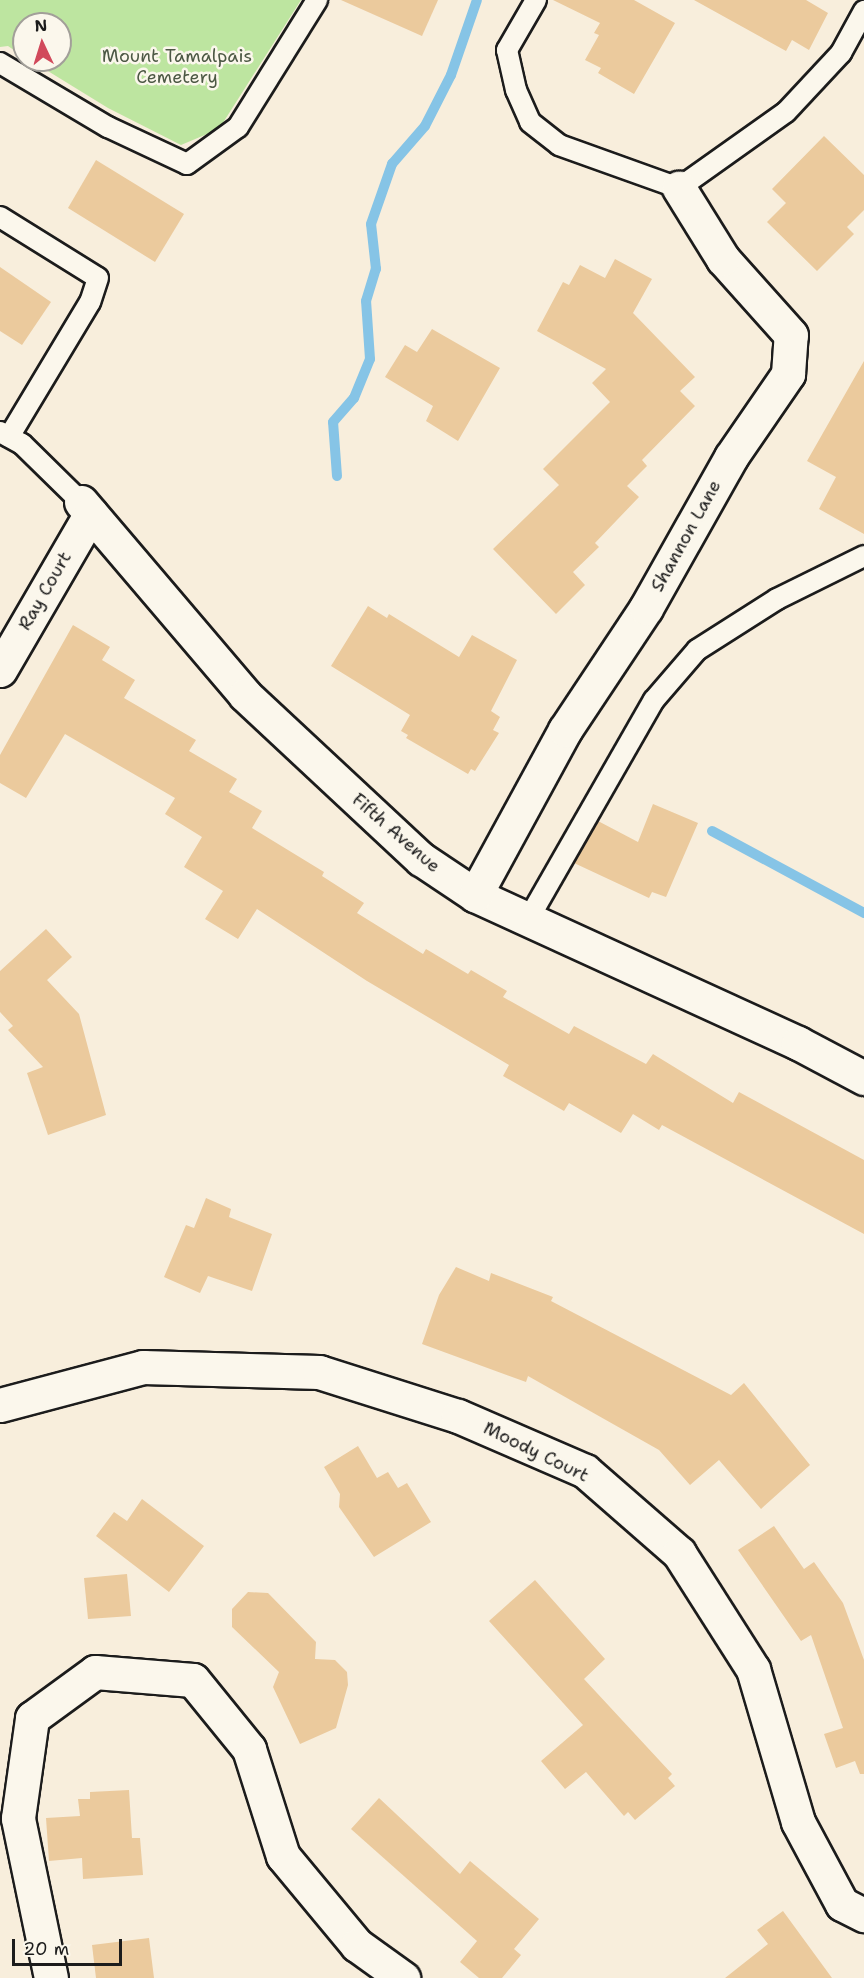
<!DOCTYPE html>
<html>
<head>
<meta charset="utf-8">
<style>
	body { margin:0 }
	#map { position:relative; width:864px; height:1978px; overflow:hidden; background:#f8eedc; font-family:"Shantell Sans",sans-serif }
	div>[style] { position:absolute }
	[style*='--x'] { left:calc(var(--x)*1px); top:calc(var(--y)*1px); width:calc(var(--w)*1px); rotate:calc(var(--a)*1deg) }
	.green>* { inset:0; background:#bde5a0 }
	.stream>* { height:10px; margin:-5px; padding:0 5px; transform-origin:5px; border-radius:5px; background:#86c4e6 }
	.building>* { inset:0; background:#ebca9d }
	.roads { filter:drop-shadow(2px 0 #1c1c1c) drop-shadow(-2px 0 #1c1c1c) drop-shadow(0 2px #1c1c1c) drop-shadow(0 -2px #1c1c1c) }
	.lane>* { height:20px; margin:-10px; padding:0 10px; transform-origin:10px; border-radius:10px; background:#fbf7ec }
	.street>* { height:33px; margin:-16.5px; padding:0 16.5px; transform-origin:16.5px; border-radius:16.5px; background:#fbf7ec }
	span { translate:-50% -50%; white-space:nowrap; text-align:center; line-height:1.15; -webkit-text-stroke:5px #fbf7ec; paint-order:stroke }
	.park-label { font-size:18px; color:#4c5844 }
	.street-label { font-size:18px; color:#1c1c1c }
	.north { position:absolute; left:12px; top:12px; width:60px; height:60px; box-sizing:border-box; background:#fbf7ec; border:2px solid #a29f99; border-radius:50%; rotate:356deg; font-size:16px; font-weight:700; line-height:24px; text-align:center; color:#1c1c1c }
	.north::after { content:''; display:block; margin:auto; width:21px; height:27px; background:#d1495b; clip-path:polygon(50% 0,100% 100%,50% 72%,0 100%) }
	.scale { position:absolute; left:12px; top:1939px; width:110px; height:27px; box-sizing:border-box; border:3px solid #1c1c1c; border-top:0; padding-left:8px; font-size:18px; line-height:21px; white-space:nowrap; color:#1c1c1c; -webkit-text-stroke:4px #fbf7ec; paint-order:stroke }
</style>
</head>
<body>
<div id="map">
	<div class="green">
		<i style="clip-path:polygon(0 0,301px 0,219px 129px,181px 145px,108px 108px,30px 60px,60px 60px,60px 24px,24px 24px,24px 57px,8px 46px,0 47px)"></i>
	</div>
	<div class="stream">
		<i style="--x:337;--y:476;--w:54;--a:-94.2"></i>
		<i style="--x:333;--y:422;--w:32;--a:-49"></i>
		<i style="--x:354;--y:398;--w:42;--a:-67.7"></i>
		<i style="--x:370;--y:359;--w:58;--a:-93.9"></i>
		<i style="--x:366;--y:301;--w:34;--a:-73"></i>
		<i style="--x:376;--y:269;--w:45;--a:-96.3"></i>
		<i style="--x:371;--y:224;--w:64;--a:-70.7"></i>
		<i style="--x:392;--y:164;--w:50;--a:-49"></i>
		<i style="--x:425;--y:126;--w:57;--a:-63"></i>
		<i style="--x:451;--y:75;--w:79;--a:-70.9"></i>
		<i style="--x:712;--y:831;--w:173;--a:28.3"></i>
	</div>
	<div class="building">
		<i style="clip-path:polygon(341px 0,438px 0,422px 36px)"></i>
		<i style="clip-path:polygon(553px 0,634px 0,675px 23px,634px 94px,598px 73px,601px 68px,585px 60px,599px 35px,594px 33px,600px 23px)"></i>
		<i style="clip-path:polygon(694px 0,806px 0,828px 13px,809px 50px,792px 40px,786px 51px)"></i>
		<i style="clip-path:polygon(824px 136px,864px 175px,864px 210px,847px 227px,854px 234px,817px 271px,767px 222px,786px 203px,772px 189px)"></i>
		<i style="clip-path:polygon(96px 160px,184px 214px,155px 262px,68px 208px)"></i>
		<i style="clip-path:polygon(615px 259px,652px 279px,633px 313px,695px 377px,680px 391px,695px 406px,642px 460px,647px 466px,627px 486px,639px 497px,595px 543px,599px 547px,573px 572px,585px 585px,556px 614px,493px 549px,559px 485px,543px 469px,610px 402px,592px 383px,606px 369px,537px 331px,563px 282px,569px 285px,580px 265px,605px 278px)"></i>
		<i style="clip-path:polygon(0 267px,51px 302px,22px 345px,0 331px)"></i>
		<i style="clip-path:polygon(432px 329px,500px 368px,458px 441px,426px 421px,433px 406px,385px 377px,405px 345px,417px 352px)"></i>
		<i style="clip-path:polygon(864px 361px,864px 534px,819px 509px,836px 477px,807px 461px)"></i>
		<i style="clip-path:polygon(368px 606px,387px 618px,389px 614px,459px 657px,472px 635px,517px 660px,491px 711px,500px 717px,493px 730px,499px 733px,475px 771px,471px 769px,468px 774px,406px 738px,408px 735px,401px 731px,410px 715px,331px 666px)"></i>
		<i style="clip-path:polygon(73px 625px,110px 647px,102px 660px,135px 680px,124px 698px,196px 740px,189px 751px,237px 779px,229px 792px,262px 811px,252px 828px,324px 872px,322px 876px,364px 903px,357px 913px,423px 954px,426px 949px,468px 974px,471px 970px,507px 991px,503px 997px,569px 1034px,574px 1026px,646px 1064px,653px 1054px,733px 1103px,739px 1092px,864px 1160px,864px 1234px,662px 1125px,659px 1130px,633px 1114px,621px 1133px,569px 1103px,564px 1111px,503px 1076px,509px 1065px,367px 981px,257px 909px,238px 939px,205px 919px,223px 891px,184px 867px,202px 837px,165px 814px,175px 798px,65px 734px,26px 798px,0 783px,0 755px)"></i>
		<i style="clip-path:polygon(653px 804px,698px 823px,666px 897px,652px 892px,649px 898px,574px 863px,598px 821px,638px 842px)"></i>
		<i style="clip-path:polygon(46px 929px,72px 957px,47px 980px,79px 1014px,106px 1115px,48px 1135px,27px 1073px,43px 1067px,8px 1030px,13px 1026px,0 1012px,0 971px)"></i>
		<i style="clip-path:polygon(206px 1198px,231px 1209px,229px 1217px,272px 1234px,252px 1291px,208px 1276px,200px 1293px,164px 1277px,186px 1225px,194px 1228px)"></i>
		<i style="clip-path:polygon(456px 1267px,489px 1281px,491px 1273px,553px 1297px,551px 1301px,731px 1395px,744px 1383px,810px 1465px,761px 1509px,719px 1460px,690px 1485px,659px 1450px,528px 1376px,526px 1382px,422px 1344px,439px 1295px)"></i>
		<i style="clip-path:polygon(358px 1446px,377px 1478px,388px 1472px,398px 1488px,407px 1483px,431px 1522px,374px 1557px,339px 1507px,340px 1494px,324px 1467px)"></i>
		<i style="clip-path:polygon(142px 1499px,204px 1546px,169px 1592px,96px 1536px,114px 1512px,127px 1521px)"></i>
		<i style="clip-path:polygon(774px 1526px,804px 1569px,814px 1562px,843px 1603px,864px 1660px,864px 1774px,860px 1774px,855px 1761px,836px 1768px,824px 1734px,843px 1728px,811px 1635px,801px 1641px,738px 1550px)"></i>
		<i style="clip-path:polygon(127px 1574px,131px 1616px,88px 1619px,84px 1578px)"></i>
		<i style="clip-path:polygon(535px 1580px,605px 1659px,584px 1679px,672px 1774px,668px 1778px,675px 1786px,635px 1820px,628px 1812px,624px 1816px,586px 1772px,565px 1789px,541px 1761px,583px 1725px,489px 1621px)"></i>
		<i style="clip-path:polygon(248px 1592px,268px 1593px,316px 1642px,315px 1659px,335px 1660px,347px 1672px,348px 1685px,336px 1728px,300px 1744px,273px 1687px,279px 1672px,232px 1627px,232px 1609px)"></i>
		<i style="clip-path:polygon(129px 1790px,132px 1838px,140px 1838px,143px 1875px,83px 1879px,82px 1858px,49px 1861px,46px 1818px,80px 1816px,78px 1799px,90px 1799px,90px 1792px)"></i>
		<i style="clip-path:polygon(379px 1798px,460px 1874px,470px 1861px,539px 1919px,514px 1949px,521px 1955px,502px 1978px,479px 1978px,460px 1962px,477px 1941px,351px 1829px)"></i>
		<i style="clip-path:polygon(783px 1911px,832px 1978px,725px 1978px,768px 1944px,757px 1930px)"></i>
		<i style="clip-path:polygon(149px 1938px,154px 1978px,96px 1978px,92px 1945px)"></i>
	</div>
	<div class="roads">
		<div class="lane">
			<i style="--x:536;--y:0;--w:58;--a:120.1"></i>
			<i style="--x:507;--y:50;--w:41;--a:77.3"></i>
			<i style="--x:516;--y:90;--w:35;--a:66"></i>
			<i style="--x:530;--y:122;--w:37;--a:38"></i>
			<i style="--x:559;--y:145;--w:127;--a:19.7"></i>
			<i style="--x:679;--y:188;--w:131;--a:-35.4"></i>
			<i style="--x:786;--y:112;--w:81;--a:-47"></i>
			<i style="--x:841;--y:53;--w:48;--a:-61.3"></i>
			<i style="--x:0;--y:63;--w:126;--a:30.7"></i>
			<i style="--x:108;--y:127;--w:87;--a:25.1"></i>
			<i style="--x:187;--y:164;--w:63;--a:-36"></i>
			<i style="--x:238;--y:127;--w:150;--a:-58.1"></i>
			<i style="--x:0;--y:217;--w:115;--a:31.9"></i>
			<i style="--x:98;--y:278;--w:25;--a:108"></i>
			<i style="--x:90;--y:302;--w:157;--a:121"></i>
			<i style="--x:0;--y:432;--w:25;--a:29"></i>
			<i style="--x:22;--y:444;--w:83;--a:44.5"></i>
			<i style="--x:529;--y:918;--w:251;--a:-60.2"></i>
			<i style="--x:654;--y:700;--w:66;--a:-49.3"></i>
			<i style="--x:697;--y:650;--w:95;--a:-32.5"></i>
			<i style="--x:777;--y:599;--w:97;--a:-26.3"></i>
		</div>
		<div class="street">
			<i style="--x:81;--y:502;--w:253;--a:49.6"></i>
			<i style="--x:245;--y:695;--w:241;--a:43"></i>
			<i style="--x:421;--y:859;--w:65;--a:33.7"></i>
			<i style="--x:475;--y:895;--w:355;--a:24.6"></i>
			<i style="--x:798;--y:1043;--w:75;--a:27.9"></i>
			<i style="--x:0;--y:670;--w:181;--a:-59.9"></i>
			<i style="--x:475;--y:895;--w:188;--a:-61.4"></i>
			<i style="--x:565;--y:730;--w:146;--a:-56.4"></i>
			<i style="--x:646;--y:608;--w:173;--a:-60.6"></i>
			<i style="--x:731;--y:457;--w:101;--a:-55.5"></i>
			<i style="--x:788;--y:374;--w:39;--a:-86"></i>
			<i style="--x:791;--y:335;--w:102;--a:-131.8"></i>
			<i style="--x:723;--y:259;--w:84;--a:-121.8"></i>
			<i style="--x:0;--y:1405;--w:148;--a:-14.9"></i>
			<i style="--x:143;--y:1367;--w:176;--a:1.6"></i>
			<i style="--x:319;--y:1372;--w:146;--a:17.6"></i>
			<i style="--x:458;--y:1416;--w:138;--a:23.4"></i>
			<i style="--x:585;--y:1471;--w:125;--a:41.1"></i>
			<i style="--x:679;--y:1553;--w:138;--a:57.5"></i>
			<i style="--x:753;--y:1669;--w:159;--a:73.6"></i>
			<i style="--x:798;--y:1822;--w:93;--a:61.8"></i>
			<i style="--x:842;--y:1904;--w:25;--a:27"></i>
			<i style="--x:51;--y:1978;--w:163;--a:-101.7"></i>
			<i style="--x:18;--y:1818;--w:101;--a:-82"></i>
			<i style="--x:32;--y:1718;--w:78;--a:-36.1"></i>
			<i style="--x:95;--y:1672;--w:98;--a:4.7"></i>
			<i style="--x:193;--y:1680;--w:89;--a:50.9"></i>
			<i style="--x:249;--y:1749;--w:112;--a:72.4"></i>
			<i style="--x:283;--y:1856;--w:116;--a:50.3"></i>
			<i style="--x:357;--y:1945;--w:57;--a:35.7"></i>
		</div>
	</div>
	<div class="park-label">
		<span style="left:177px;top:67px">Mount Tamalpais<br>Cemetery</span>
	</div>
	<div class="street-label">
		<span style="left:686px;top:536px;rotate:-61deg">Shannon Lane</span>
		<span style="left:45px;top:591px;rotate:-60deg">Ray Court</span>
		<span style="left:396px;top:833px;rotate:41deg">Fifth Avenue</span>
		<span style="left:536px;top:1452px;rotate:26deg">Moody Court</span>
	</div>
	<div class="north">N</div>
	<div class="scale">20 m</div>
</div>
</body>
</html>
